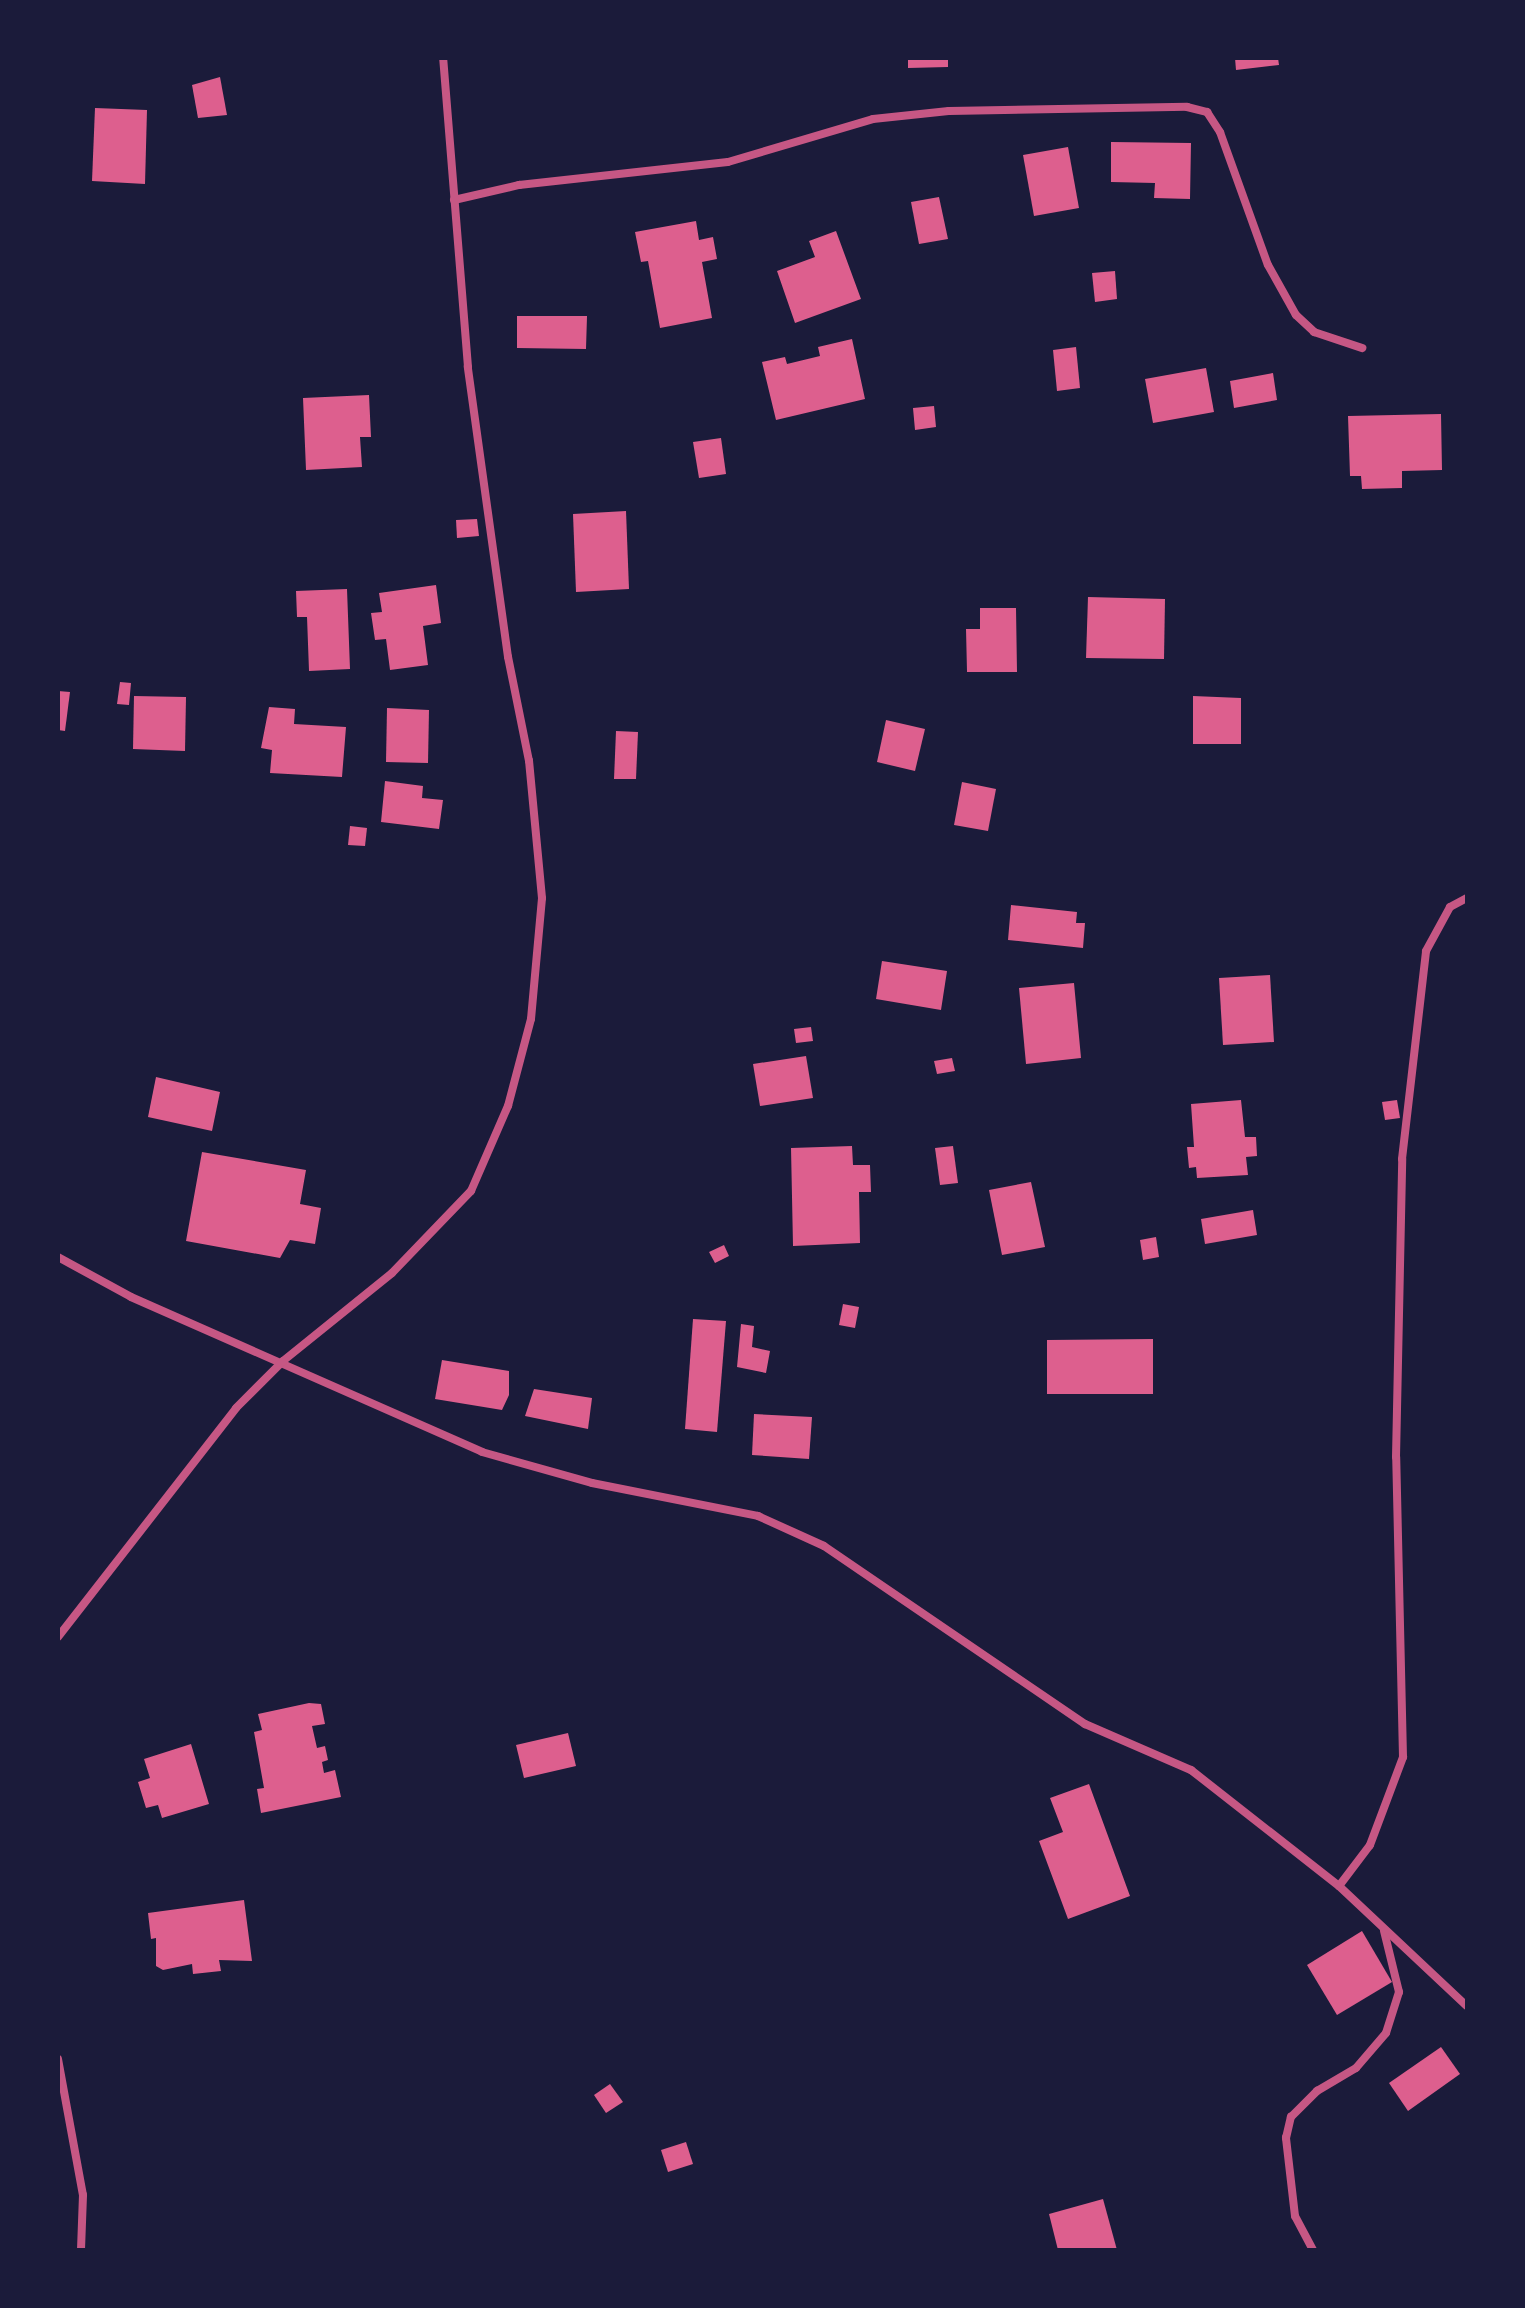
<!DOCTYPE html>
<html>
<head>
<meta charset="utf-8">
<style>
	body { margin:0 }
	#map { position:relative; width:1525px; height:2308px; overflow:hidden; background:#1b1b3a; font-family:"IBM Plex Serif",serif }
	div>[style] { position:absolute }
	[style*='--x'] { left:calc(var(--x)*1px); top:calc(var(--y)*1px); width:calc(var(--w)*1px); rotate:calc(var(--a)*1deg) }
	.building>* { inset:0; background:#dd5f8e }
	.minor>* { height:8px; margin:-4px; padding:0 4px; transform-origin:4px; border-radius:4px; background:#c65784 }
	span { translate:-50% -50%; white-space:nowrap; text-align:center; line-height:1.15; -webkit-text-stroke:6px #1b1b3a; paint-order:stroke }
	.frame { position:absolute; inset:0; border:60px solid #1b1b3a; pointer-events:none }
</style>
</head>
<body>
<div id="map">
	<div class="building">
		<i style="clip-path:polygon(908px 58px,948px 58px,948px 67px,908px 68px)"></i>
		<i style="clip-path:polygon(1235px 58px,1278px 58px,1279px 65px,1236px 70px)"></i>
		<i style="clip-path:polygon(220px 77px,227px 115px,198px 118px,192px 85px)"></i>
		<i style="clip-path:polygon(95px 108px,147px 110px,145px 184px,92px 181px)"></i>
		<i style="clip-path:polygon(1111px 142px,1191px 143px,1190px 199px,1154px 198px,1155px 183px,1111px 182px)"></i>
		<i style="clip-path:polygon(1068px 147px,1079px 208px,1034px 216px,1023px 155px)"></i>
		<i style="clip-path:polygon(939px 197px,948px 239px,919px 244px,911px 202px)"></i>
		<i style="clip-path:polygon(696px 221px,699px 240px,713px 237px,717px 259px,702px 262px,712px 318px,660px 328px,648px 261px,641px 262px,635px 232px)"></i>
		<i style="clip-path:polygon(836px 231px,861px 299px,795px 323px,777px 271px,815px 257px,809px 241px)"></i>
		<i style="clip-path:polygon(1115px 271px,1117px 299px,1095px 302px,1092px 273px)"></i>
		<i style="clip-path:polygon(517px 316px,587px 316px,586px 349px,517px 348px)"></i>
		<i style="clip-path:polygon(852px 339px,865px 399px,776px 420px,762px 362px,785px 357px,787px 364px,820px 356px,818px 347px)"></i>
		<i style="clip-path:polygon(1076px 347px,1080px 388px,1057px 391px,1053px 350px)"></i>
		<i style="clip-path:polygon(1206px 368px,1214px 412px,1153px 423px,1145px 379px)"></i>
		<i style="clip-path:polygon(1273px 373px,1277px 400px,1234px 408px,1230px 381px)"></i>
		<i style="clip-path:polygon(369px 395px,371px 437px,360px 437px,362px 467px,306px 470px,303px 398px)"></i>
		<i style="clip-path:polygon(934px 406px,936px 427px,915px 430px,913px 408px)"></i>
		<i style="clip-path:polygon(1441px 414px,1442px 470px,1402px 471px,1402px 488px,1362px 489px,1361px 476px,1350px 476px,1348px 416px)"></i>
		<i style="clip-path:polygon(721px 438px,726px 474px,699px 478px,693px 442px)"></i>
		<i style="clip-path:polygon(626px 511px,629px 589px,576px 592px,573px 514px)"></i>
		<i style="clip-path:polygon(477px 519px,479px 536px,457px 538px,456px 520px)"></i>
		<i style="clip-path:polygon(436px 585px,441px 623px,423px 626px,428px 665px,390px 670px,386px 639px,375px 640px,371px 613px,382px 612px,379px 593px)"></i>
		<i style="clip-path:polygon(347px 589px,350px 669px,309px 671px,307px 617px,297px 617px,296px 591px)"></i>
		<i style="clip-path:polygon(1088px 597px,1165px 599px,1164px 659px,1086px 658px)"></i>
		<i style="clip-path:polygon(980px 608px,1016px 608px,1017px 672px,967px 672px,966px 629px,980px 629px)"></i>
		<i style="clip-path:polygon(120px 682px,131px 683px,129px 705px,117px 704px)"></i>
		<i style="clip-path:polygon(58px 691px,70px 692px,65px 731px,58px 730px)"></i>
		<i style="clip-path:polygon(134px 696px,186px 697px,185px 751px,133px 749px)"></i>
		<i style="clip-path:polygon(1193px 696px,1241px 698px,1241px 744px,1193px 744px)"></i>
		<i style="clip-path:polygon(269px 707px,295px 709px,294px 724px,346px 727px,342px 777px,270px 773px,272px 750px,261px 748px)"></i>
		<i style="clip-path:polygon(387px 708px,429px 710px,428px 763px,386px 762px)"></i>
		<i style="clip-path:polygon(886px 720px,925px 729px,915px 771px,877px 762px)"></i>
		<i style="clip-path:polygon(616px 731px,638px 732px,636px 779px,614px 779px)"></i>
		<i style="clip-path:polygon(385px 781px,423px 786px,422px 798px,443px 800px,439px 829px,381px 822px)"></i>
		<i style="clip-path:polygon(962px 782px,996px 789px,988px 831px,954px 825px)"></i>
		<i style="clip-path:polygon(350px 826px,367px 828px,365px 846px,348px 845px)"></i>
		<i style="clip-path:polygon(1011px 905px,1077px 912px,1076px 923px,1085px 923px,1083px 948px,1008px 940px)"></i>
		<i style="clip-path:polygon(882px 961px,947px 971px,941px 1010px,876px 999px)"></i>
		<i style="clip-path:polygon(1270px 975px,1274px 1042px,1223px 1045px,1219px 978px)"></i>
		<i style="clip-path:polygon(1074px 983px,1081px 1058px,1026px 1064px,1019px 988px)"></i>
		<i style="clip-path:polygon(811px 1027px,813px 1041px,796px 1043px,794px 1029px)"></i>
		<i style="clip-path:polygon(806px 1056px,813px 1098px,760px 1106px,753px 1064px)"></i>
		<i style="clip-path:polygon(952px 1058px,955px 1071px,937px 1074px,934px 1061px)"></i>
		<i style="clip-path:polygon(156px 1077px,220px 1092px,212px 1131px,148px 1117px)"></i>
		<i style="clip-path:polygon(1241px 1100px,1245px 1137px,1256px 1137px,1257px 1156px,1246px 1157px,1248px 1175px,1197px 1178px,1196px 1167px,1189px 1168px,1187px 1147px,1194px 1147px,1191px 1104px)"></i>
		<i style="clip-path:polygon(1397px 1100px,1400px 1118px,1385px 1120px,1382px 1102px)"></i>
		<i style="clip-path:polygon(852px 1146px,853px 1165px,870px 1165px,871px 1192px,859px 1192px,860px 1243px,793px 1246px,791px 1148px)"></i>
		<i style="clip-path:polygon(953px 1146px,958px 1183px,940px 1185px,935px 1148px)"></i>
		<i style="clip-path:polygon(202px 1152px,306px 1170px,300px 1204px,321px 1208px,315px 1244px,290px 1240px,280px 1258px,186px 1241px)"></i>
		<i style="clip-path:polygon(1031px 1182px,1045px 1247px,1002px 1255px,989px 1190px)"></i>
		<i style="clip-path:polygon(1253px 1210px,1257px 1235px,1205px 1244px,1201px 1219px)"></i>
		<i style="clip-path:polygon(1156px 1237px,1159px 1257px,1143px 1260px,1140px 1240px)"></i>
		<i style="clip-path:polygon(724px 1245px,729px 1256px,715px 1263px,709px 1252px)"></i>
		<i style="clip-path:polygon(843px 1304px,859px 1307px,855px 1328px,839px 1325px)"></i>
		<i style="clip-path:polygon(693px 1319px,726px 1321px,717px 1432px,685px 1429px)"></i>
		<i style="clip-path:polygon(741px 1324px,754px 1326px,752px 1347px,770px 1351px,766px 1373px,737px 1367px)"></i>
		<i style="clip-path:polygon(1153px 1339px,1153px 1394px,1047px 1394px,1047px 1340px)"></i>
		<i style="clip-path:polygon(442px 1360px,509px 1371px,509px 1395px,502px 1410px,435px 1399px)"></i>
		<i style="clip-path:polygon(534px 1389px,592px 1398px,588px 1429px,525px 1416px)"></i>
		<i style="clip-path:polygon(754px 1414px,812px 1417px,809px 1459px,752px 1455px)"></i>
		<i style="clip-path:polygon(309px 1703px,321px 1704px,325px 1724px,312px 1726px,317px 1748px,325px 1746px,328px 1760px,322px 1762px,324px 1773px,335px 1770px,341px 1797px,261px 1813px,257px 1789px,264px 1788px,254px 1732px,262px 1730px,258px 1714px)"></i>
		<i style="clip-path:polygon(568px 1733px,576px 1766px,524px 1778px,516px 1745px)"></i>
		<i style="clip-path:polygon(191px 1744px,209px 1804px,162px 1818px,158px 1805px,146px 1808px,138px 1782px,150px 1778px,144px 1759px)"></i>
		<i style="clip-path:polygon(1089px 1784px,1130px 1896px,1068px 1919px,1039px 1841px,1063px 1832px,1050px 1798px)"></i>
		<i style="clip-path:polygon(244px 1900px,252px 1961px,219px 1960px,221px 1971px,193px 1974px,192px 1964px,163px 1970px,156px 1966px,156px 1938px,151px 1939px,148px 1913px)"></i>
		<i style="clip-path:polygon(1362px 1931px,1392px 1982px,1337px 2015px,1307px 1965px)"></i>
		<i style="clip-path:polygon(1441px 2047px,1460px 2074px,1408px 2111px,1389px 2083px)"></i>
		<i style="clip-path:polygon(610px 2084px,623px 2102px,606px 2113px,594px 2095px)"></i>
		<i style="clip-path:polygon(686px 2142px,693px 2164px,668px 2172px,661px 2150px)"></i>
		<i style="clip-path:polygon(1103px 2199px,1117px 2250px,1058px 2250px,1049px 2214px)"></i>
	</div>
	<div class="minor">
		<i style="--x:454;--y:200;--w:67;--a:-13"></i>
		<i style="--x:519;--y:185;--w:210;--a:-6.3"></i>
		<i style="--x:728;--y:162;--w:151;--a:-16.5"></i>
		<i style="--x:873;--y:119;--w:76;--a:-6"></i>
		<i style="--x:949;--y:111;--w:238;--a:-1"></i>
		<i style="--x:1187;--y:107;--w:21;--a:14"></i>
		<i style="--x:1207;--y:112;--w:24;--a:57"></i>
		<i style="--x:1220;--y:132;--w:141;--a:70.2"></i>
		<i style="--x:1268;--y:265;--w:57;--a:60.8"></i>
		<i style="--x:1296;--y:315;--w:25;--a:43"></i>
		<i style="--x:1314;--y:332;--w:51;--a:18.4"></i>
		<i style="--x:58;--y:1257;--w:83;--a:28.7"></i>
		<i style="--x:131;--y:1297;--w:384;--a:23.8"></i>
		<i style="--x:482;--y:1452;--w:114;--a:15.7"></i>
		<i style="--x:592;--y:1483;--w:169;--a:11.2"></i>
		<i style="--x:758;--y:1516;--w:72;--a:24.4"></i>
		<i style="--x:824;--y:1546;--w:316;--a:34.3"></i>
		<i style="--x:1085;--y:1724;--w:116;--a:23.5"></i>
		<i style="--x:1191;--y:1770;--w:188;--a:38.1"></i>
		<i style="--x:1339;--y:1886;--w:175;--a:43.2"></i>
		<i style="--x:58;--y:1637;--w:290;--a:-52.1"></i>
		<i style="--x:236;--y:1408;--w:66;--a:-45"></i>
		<i style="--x:283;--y:1361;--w:140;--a:-38.9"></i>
		<i style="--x:392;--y:1273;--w:114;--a:-46.1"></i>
		<i style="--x:471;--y:1191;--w:93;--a:-66.5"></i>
		<i style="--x:508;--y:1106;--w:90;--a:-75.2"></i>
		<i style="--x:531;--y:1019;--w:121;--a:-84.8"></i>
		<i style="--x:542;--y:898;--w:138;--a:-95.4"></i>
		<i style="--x:529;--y:761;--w:106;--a:-101.4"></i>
		<i style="--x:508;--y:657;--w:293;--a:-97.9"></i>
		<i style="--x:468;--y:367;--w:310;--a:-94.6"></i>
		<i style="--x:1339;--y:1886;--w:51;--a:-52.9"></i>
		<i style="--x:1370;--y:1845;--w:94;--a:-69.4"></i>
		<i style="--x:1403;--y:1757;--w:300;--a:-91.3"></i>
		<i style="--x:1396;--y:1457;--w:298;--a:-88.8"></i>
		<i style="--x:1402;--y:1159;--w:209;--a:-83.4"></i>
		<i style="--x:1426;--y:951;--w:50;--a:-61.4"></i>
		<i style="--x:1450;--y:907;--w:19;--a:-28"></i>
		<i style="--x:58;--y:2059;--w:138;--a:79.6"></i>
		<i style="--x:83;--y:2195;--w:55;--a:92.1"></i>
		<i style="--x:1313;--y:2250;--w:38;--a:-118"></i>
		<i style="--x:1295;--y:2216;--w:79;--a:-96.6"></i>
		<i style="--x:1286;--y:2138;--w:22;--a:-77"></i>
		<i style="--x:1291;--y:2117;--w:37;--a:-45"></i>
		<i style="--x:1317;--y:2091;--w:45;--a:-30.5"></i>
		<i style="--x:1356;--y:2068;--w:46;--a:-49.4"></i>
		<i style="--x:1386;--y:2033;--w:43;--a:-72.4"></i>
		<i style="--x:1399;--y:1992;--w:63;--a:-103.8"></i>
	</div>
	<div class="frame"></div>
</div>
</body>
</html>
